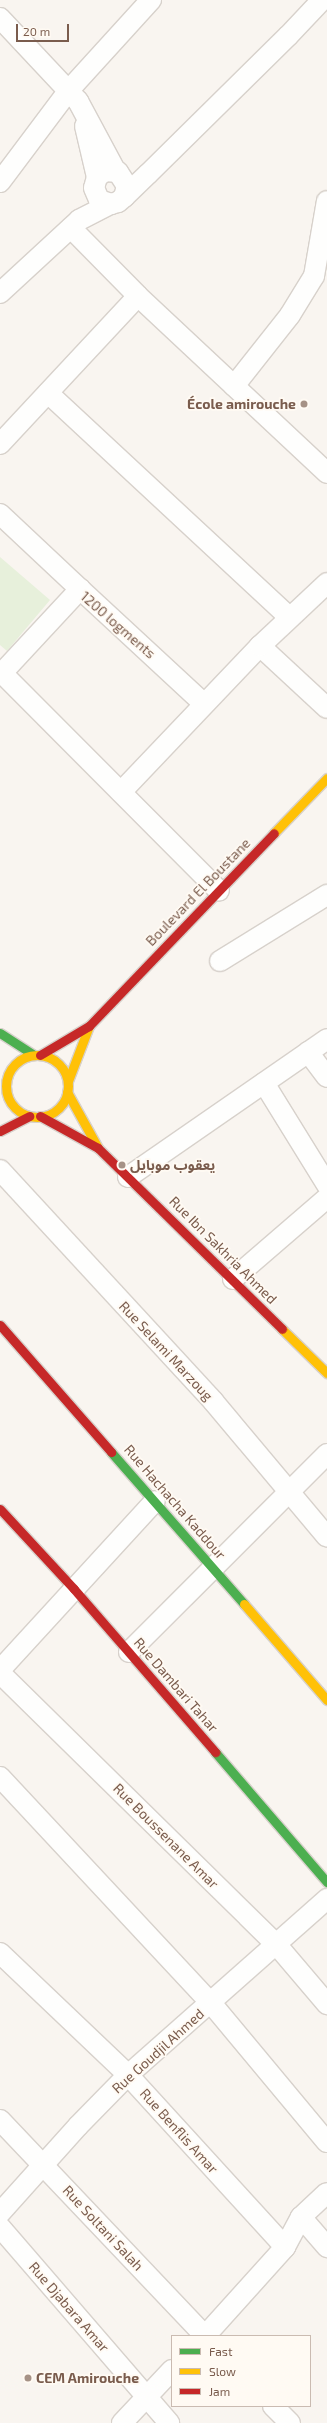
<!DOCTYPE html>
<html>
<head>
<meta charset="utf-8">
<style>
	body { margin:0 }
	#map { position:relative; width:327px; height:2423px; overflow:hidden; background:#f9f5f0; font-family:"Exo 2","Noto Sans Arabic",sans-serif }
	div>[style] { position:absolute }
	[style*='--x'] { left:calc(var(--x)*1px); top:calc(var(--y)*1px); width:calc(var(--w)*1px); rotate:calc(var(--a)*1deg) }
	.green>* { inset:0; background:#e7f0db }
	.roads { filter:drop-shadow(1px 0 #d7d1cb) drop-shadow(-1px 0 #d7d1cb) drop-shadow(0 1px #d7d1cb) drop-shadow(0 -1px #d7d1cb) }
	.street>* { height:20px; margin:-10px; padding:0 10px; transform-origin:10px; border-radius:10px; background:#fefefd }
	.fast>* { height:9px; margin:-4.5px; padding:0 4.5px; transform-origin:4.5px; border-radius:4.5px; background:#4caf50 }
	.slow>* { height:9px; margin:-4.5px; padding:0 4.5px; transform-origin:4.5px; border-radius:4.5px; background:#ffc107 }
	.slow>.ring { margin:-4.5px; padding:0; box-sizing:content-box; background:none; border:9px solid #ffc107; border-radius:50% }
	.jam>* { height:9px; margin:-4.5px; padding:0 4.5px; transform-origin:4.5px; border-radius:4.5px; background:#c62828 }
	.dots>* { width:11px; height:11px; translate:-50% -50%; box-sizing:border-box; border:2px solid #fffaf3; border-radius:50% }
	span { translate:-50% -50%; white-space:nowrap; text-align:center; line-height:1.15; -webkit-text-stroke:3.5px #fffaf3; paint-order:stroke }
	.poi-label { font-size:14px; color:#7a5c4d; font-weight:700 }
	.right { translate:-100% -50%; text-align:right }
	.left { translate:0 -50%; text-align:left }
	.street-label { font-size:14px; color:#7a5c4d }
	.legend { position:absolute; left:171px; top:2335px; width:140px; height:72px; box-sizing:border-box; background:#fffaf3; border:1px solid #cabbb1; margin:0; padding:5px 7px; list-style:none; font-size:12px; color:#7a5c4d }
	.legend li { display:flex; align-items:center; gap:8px; height:20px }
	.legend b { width:20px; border:1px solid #cabbb1 }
	.scale { position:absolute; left:16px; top:24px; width:53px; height:18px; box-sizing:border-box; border:2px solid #7a5c4d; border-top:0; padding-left:5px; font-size:12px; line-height:14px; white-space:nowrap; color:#7a5c4d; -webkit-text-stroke:3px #fffaf3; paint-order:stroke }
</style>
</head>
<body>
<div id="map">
	<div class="green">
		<i style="clip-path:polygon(0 557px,50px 600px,7px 651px,0 645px)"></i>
	</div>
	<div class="roads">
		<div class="street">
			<i style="--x:0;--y:18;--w:114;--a:46.8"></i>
			<i style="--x:78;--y:101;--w:78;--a:61.8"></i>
			<i style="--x:85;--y:126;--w:52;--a:76.8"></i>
			<i style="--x:0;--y:182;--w:115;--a:-53.1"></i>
			<i style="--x:69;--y:90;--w:122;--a:-47.7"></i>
			<i style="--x:124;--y:197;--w:11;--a:-75"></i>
			<i style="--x:127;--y:186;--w:17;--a:-123"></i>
			<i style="--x:118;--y:172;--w:13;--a:-176"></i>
			<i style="--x:105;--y:171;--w:10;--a:143"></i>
			<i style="--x:97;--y:177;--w:11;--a:105"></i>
			<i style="--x:94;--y:188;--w:13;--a:67"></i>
			<i style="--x:99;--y:200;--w:13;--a:18"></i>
			<i style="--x:111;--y:204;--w:7;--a:-16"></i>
			<i style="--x:118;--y:202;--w:8;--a:-40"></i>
			<i style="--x:124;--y:197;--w:33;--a:-44"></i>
			<i style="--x:148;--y:174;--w:197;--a:-44.6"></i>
			<i style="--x:288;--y:36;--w:50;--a:-46.6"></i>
			<i style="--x:71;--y:228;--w:95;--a:45.4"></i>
			<i style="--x:138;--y:296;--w:259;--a:43.1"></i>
			<i style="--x:0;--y:293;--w:108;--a:-42.7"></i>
			<i style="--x:79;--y:220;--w:36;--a:-27"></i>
			<i style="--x:234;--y:386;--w:90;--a:-51.7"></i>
			<i style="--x:290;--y:315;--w:46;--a:-58.4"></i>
			<i style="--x:314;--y:276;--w:76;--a:-80.2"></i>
			<i style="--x:48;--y:393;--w:330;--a:42.9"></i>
			<i style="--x:0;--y:444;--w:202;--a:-47"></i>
			<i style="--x:0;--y:514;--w:110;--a:43.2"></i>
			<i style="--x:260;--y:646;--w:91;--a:42.8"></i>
			<i style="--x:0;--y:671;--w:310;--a:45.1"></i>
			<i style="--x:2;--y:673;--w:115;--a:-47.1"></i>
			<i style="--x:80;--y:589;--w:169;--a:42.8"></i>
			<i style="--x:121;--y:792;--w:202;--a:-46.4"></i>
			<i style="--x:260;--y:646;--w:92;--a:-43.2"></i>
			<i style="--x:220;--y:961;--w:126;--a:-31.7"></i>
			<i style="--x:308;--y:1052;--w:31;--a:53"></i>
			<i style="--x:264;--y:1083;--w:120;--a:58.3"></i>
			<i style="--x:0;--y:1170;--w:314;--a:47.3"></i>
			<i style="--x:213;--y:1401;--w:177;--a:50"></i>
			<i style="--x:128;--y:1177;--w:242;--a:-34.7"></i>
			<i style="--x:233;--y:1279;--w:124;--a:-40.8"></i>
			<i style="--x:129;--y:1652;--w:280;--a:-45"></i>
			<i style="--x:0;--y:1670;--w:229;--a:-47.5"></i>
			<i style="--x:0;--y:1673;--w:387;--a:44.5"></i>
			<i style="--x:276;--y:1944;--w:79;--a:49.6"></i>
			<i style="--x:0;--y:1777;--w:309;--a:47"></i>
			<i style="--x:211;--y:2003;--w:181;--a:50.2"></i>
			<i style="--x:0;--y:1953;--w:177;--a:43.6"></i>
			<i style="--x:128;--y:2075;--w:233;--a:47.6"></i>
			<i style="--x:0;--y:2120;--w:298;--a:46.5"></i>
			<i style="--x:0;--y:2213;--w:117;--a:-48.1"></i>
			<i style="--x:78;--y:2126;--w:71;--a:-45.6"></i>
			<i style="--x:128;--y:2075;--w:266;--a:-41.5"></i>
			<i style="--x:301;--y:2217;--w:40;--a:49"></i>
			<i style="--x:0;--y:2227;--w:259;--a:49.2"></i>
			<i style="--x:205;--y:2336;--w:120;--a:-48"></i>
			<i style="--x:285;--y:2247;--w:34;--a:-62"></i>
			<i style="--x:301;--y:2217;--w:35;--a:-43"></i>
			<i style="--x:273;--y:2406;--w:24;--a:45"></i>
			<i style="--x:122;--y:2423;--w:73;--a:-46.7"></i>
		</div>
		<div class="fast">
			<i style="--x:0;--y:1033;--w:40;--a:32.9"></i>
			<i style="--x:111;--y:1452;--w:202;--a:48.8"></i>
			<i style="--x:215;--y:1752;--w:172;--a:49.3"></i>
		</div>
		<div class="slow">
			<i style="--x:274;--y:833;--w:76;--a:-46.1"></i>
			<i class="ring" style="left:6px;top:1055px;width:53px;height:53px"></i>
			<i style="--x:68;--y:1081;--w:59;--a:-69.1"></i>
			<i style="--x:67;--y:1092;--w:64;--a:61"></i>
			<i style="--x:282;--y:1329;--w:63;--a:44.4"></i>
			<i style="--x:244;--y:1604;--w:127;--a:49.2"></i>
		</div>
		<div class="jam">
			<i style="--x:40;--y:1055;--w:57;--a:-30.6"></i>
			<i style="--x:89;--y:1026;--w:267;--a:-46.2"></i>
			<i style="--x:40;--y:1116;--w:66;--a:28.9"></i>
			<i style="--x:98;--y:1148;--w:258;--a:44.5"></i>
			<i style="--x:0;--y:1131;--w:33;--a:-27"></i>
			<i style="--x:0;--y:1325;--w:169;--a:48.8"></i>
			<i style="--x:0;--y:1509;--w:109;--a:47.2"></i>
			<i style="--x:74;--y:1589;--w:216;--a:49.1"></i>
		</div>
	</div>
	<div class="dots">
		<i style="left:304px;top:404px;background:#a69286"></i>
		<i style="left:122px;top:1165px;background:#a69286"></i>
		<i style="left:28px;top:2378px;background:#a69286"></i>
	</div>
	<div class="poi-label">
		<span class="right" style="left:296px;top:404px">École amirouche</span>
		<span class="left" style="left:130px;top:1165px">يعقوب موبايل</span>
		<span class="left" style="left:36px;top:2378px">CEM Amirouche</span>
	</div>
	<div class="street-label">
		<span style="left:118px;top:625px;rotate:41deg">1200 logments</span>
		<span style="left:198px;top:892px;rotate:-46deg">Boulevard El Boustane</span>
		<span style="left:223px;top:1250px;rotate:45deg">Rue Ibn Sakhria Ahmed</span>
		<span style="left:166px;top:1351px;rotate:47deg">Rue Selami Marzoug</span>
		<span style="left:175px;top:1502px;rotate:49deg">Rue Hachacha Kaddour</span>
		<span style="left:176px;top:1685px;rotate:49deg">Rue Dambari Tahar</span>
		<span style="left:166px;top:1836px;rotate:45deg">Rue Boussenane Amar</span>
		<span style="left:158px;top:2051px;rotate:-42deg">Rue Goudjil Ahmed</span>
		<span style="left:179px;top:2131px;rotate:48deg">Rue Benflis Amar</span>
		<span style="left:103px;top:2228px;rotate:47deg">Rue Soltani Salah</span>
		<span style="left:69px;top:2307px;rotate:49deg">Rue Djabara Amar</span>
	</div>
	<ul class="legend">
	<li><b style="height:5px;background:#4caf50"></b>Fast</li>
	<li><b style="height:5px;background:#ffc107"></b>Slow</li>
	<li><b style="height:5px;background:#c62828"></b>Jam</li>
	</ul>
	<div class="scale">20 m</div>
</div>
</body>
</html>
